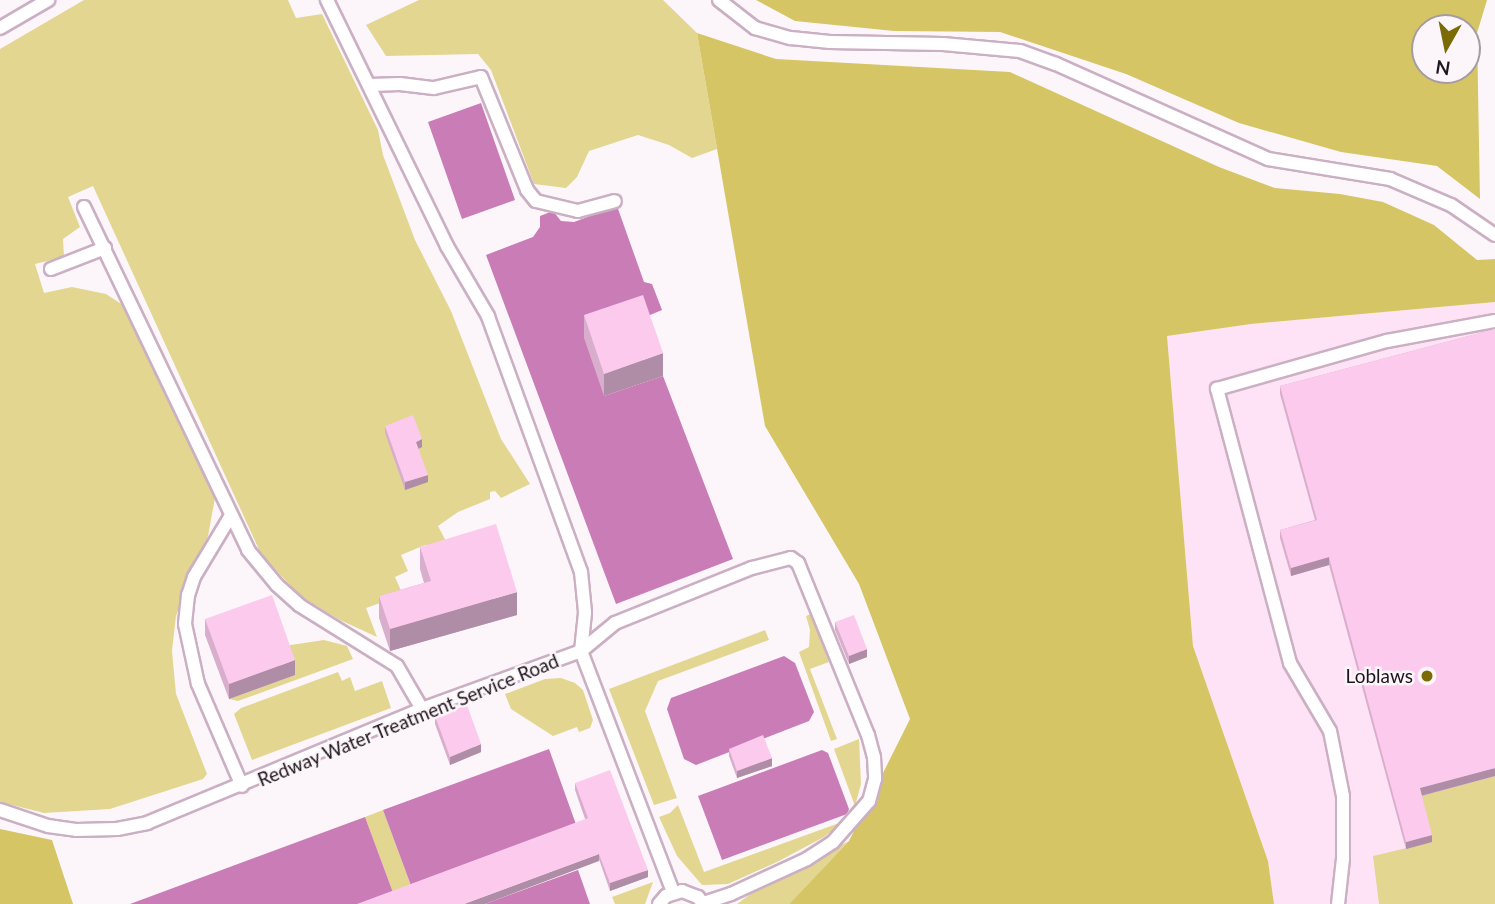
<!DOCTYPE html>
<html>
<head>
<meta charset="utf-8">
<style>
	body { margin:0 }
	#map { position:relative; width:1495px; height:904px; overflow:hidden; background:#fcf6fa; font-family:Lato,sans-serif }
	div>[style] { position:absolute }
	[style*='--x'] { left:calc(var(--x)*1px); top:calc(var(--y)*1px); width:calc(var(--w)*1px); rotate:calc(var(--a)*1deg) }
	.built>* { inset:0; background:#fee2f5 }
	.green>* { inset:0; background:#e2d691 }
	.forest>* { inset:0; background:#d6c565 }
	.water>* { inset:0; background:#c97cb5 }
	.roads { filter:drop-shadow(2px 0 #cbafc3) drop-shadow(-2px 0 #cbafc3) drop-shadow(0 2px #cbafc3) drop-shadow(0 -2px #cbafc3) }
	.lane>* { height:12px; margin:-6px; padding:0 6px; transform-origin:6px; border-radius:6px; background:#fff }
	.wall>* { inset:0; background:#d8aecc }
	.shaded-wall>* { inset:0; background:#b08da6 }
	.building>* { inset:0; background:#fbcaed }
	.dots>* { width:19px; height:19px; translate:-50% -50%; box-sizing:border-box; border:4px solid #fcf6fa; border-radius:50% }
	span { translate:-50% -50%; white-space:nowrap; text-align:center; line-height:1.15; -webkit-text-stroke:5px #fcf6fa; paint-order:stroke }
	.poi-label { font-size:19px; color:#1f161d }
	.right { translate:-100% -50%; text-align:right }
	.street-label { font-size:19px; color:#1f161d }
	.north { position:absolute; left:1411px; top:14px; width:70px; height:70px; box-sizing:border-box; background:#fcf6fa; border:2px solid #a49ca2; border-radius:50%; rotate:189deg; font-size:19px; font-weight:700; line-height:28px; text-align:center; color:#1f161d }
	.north::after { content:''; display:block; margin:auto; width:24px; height:32px; background:#7a6b04; clip-path:polygon(50% 0,100% 100%,50% 72%,0 100%) }
</style>
</head>
<body>
<div id="map">
	<div class="built">
		<i style="clip-path:polygon(1495px 302px,1495px 904px,1274px 904px,1268px 861px,1193px 646px,1167px 336px,1251px 324px)"></i>
	</div>
	<div class="green">
		<i style="clip-path:polygon(84px 0,288px 0,296px 18px,322px 14px,378px 130px,383px 155px,415px 240px,451px 311px,501px 439px,530px 484px,501px 498px,495px 491px,490px 492px,490px 499px,458px 512px,438px 526px,448px 545px,425px 545px,401px 555px,408px 571px,395px 577px,403px 595px,366px 608px,377px 637px,340px 620px,300px 596px,261px 554px,93px 186px,68px 197px,80px 227px,63px 239px,64px 257px,35px 264px,44px 293px,72px 287px,106px 294px,126px 307px,215px 498px,208px 536px,176px 616px,172px 651px,176px 694px,207px 774px,203px 779px,110px 809px,44px 813px,0 802px,0 49px)"></i>
		<i style="clip-path:polygon(419px 0,663px 0,697px 33px,717px 149px,692px 158px,669px 145px,638px 135px,589px 151px,577px 177px,566px 188px,534px 184px,491px 70px,478px 54px,386px 56px,366px 25px)"></i>
		<i style="clip-path:polygon(811px 614px,829px 662px,810px 669px,837px 739px,831px 741px,799px 652px,809px 647px,810px 630px,806px 616px)"></i>
		<i style="clip-path:polygon(765px 630px,769px 640px,658px 681px,645px 711px,677px 798px,654px 805px,609px 689px)"></i>
		<i style="clip-path:polygon(324px 640px,347px 646px,353px 659px,238px 701px,229px 699px,295px 675px,284px 646px)"></i>
		<i style="clip-path:polygon(338px 672px,342px 681px,350px 677px,355px 691px,382px 681px,391px 708px,252px 760px,234px 714px,241px 708px)"></i>
		<i style="clip-path:polygon(561px 678px,575px 683px,583px 690px,593px 720px,590px 728px,579px 732px,577px 727px,553px 736px,511px 709px,505px 694px,545px 679px)"></i>
		<i style="clip-path:polygon(859px 739px,861px 784px,855px 806px,834px 749px)"></i>
		<i style="clip-path:polygon(1495px 776px,1495px 904px,1379px 904px,1373px 856px,1432px 842px,1420px 796px)"></i>
		<i style="clip-path:polygon(678px 805px,704px 872px,842px 822px,824px 837px,777px 862px,728px 884px,702px 885px,677px 856px,659px 817px,670px 813px)"></i>
		<i style="clip-path:polygon(383px 810px,413px 891px,395px 898px,365px 817px)"></i>
		<i style="clip-path:polygon(849px 841px,789px 904px,737px 904px,752px 893px)"></i>
		<i style="clip-path:polygon(653px 882px,645px 904px,615px 904px,612px 897px)"></i>
	</div>
	<div class="forest">
		<i style="clip-path:polygon(evenodd,756px 0,1487px 0,1477px 33px,1480px 199px,1437px 166px,1341px 152px,1239px 123px,1126px 74px,1000px 32px,894px 31px,795px 21px,756px 0,1467px 28px,1467px 70px,1425px 70px,1425px 28px,1467px 28px)"></i>
		<i style="clip-path:polygon(697px 33px,776px 59px,1010px 72px,1219px 167px,1275px 188px,1340px 194px,1383px 202px,1434px 225px,1477px 260px,1495px 259px,1495px 302px,1251px 324px,1167px 336px,1193px 646px,1268px 861px,1274px 904px,789px 904px,849px 841px,910px 719px,859px 584px,765px 426px)"></i>
		<i style="clip-path:polygon(0 829px,52px 840px,73px 904px,0 904px)"></i>
	</div>
	<div class="water">
		<i style="clip-path:polygon(481px 103px,515px 200px,462px 219px,428px 122px)"></i>
		<i style="clip-path:polygon(617px 206px,644px 282px,652px 284px,662px 310px,643px 318px,604px 396px,663px 376px,733px 559px,616px 604px,486px 255px,533px 237px,540px 227px,540px 216px,553px 211px,561px 221px,574px 222px)"></i>
		<i style="clip-path:polygon(784px 656px,795px 663px,814px 712px,809px 721px,696px 765px,684px 759px,667px 709px,671px 698px)"></i>
		<i style="clip-path:polygon(549px 749px,578px 830px,413px 891px,383px 810px)"></i>
		<i style="clip-path:polygon(822px 750px,828px 753px,849px 809px,847px 814px,722px 860px,698px 796px)"></i>
		<i style="clip-path:polygon(365px 817px,395px 898px,378px 904px,130px 904px)"></i>
		<i style="clip-path:polygon(578px 870px,590px 904px,485px 904px)"></i>
	</div>
	<div class="roads">
		<div class="lane">
			<i style="--x:719;--y:0;--w:46;--a:37.9"></i>
			<i style="--x:755;--y:28;--w:37;--a:16"></i>
			<i style="--x:791;--y:38;--w:39;--a:6"></i>
			<i style="--x:830;--y:42;--w:113;--a:1"></i>
			<i style="--x:943;--y:44;--w:77;--a:5.2"></i>
			<i style="--x:1020;--y:51;--w:38;--a:20"></i>
			<i style="--x:1056;--y:64;--w:232;--a:24.1"></i>
			<i style="--x:1268;--y:159;--w:124;--a:9.3"></i>
			<i style="--x:1390;--y:179;--w:66;--a:23.1"></i>
			<i style="--x:1451;--y:205;--w:53;--a:34.3"></i>
			<i style="--x:0;--y:28;--w:56;--a:-30.3"></i>
			<i style="--x:370;--y:85;--w:30;--a:-2"></i>
			<i style="--x:400;--y:84;--w:34;--a:7"></i>
			<i style="--x:434;--y:88;--w:48;--a:-13.2"></i>
			<i style="--x:481;--y:77;--w:122;--a:67.8"></i>
			<i style="--x:527;--y:190;--w:14;--a:51"></i>
			<i style="--x:536;--y:201;--w:43;--a:13.4"></i>
			<i style="--x:578;--y:211;--w:38;--a:-15"></i>
			<i style="--x:84;--y:207;--w:380;--a:64.4"></i>
			<i style="--x:248;--y:550;--w:45;--a:50.4"></i>
			<i style="--x:277;--y:585;--w:30;--a:42"></i>
			<i style="--x:299;--y:605;--w:115;--a:31.9"></i>
			<i style="--x:397;--y:666;--w:50;--a:59.8"></i>
			<i style="--x:51;--y:269;--w:58;--a:-21.3"></i>
			<i style="--x:230;--y:517;--w:70;--a:121"></i>
			<i style="--x:194;--y:577;--w:19;--a:108"></i>
			<i style="--x:188;--y:595;--w:29;--a:96"></i>
			<i style="--x:185;--y:624;--w:61;--a:77.8"></i>
			<i style="--x:198;--y:684;--w:111;--a:66.7"></i>
			<i style="--x:0;--y:810;--w:51;--a:18.4"></i>
			<i style="--x:48;--y:826;--w:28;--a:8"></i>
			<i style="--x:76;--y:830;--w:41;--a:-1.4"></i>
			<i style="--x:117;--y:829;--w:31;--a:-11"></i>
			<i style="--x:147;--y:823;--w:298;--a:-22.5"></i>
			<i style="--x:422;--y:709;--w:169;--a:-20"></i>
			<i style="--x:581;--y:651;--w:39;--a:-84"></i>
			<i style="--x:585;--y:612;--w:40;--a:-95.7"></i>
			<i style="--x:581;--y:572;--w:272;--a:-110"></i>
			<i style="--x:488;--y:316;--w:81;--a:-120.4"></i>
			<i style="--x:447;--y:246;--w:274;--a:-116"></i>
			<i style="--x:673;--y:892;--w:258;--a:-110.9"></i>
			<i style="--x:581;--y:651;--w:44;--a:-39.5"></i>
			<i style="--x:615;--y:623;--w:148;--a:-21.9"></i>
			<i style="--x:752;--y:568;--w:40;--a:-14.4"></i>
			<i style="--x:791;--y:558;--w:9;--a:36"></i>
			<i style="--x:798;--y:563;--w:186;--a:67.9"></i>
			<i style="--x:868;--y:735;--w:23;--a:75"></i>
			<i style="--x:874;--y:757;--w:22;--a:87"></i>
			<i style="--x:875;--y:779;--w:23;--a:105"></i>
			<i style="--x:869;--y:801;--w:55;--a:131.3"></i>
			<i style="--x:833;--y:842;--w:31;--a:147"></i>
			<i style="--x:807;--y:859;--w:84;--a:155.3"></i>
			<i style="--x:731;--y:894;--w:29;--a:162"></i>
			<i style="--x:659;--y:904;--w:11;--a:-49"></i>
			<i style="--x:666;--y:896;--w:17;--a:-17"></i>
			<i style="--x:682;--y:891;--w:17;--a:21"></i>
			<i style="--x:698;--y:897;--w:9;--a:54"></i>
			<i style="--x:1338;--y:904;--w:45;--a:-83.7"></i>
			<i style="--x:1343;--y:859;--w:63;--a:-90"></i>
			<i style="--x:1343;--y:796;--w:66;--a:-101.3"></i>
			<i style="--x:1330;--y:731;--w:79;--a:-120.5"></i>
			<i style="--x:1290;--y:663;--w:284;--a:-104.9"></i>
			<i style="--x:1217;--y:389;--w:177;--a:-15.8"></i>
			<i style="--x:1387;--y:341;--w:110;--a:-10.5"></i>
		</div>
	</div>
	<div class="wall">
		<i style="clip-path:polygon(584px 315px,663px 376px,604px 396px,584px 338px)"></i>
		<i style="clip-path:polygon(1495px 329px,1495px 776px,1422px 796px,1432px 842px,1406px 849px,1329px 565px,1291px 576px,1280px 538px,1280px 530px,1315px 520px,1280px 394px,1280px 386px)"></i>
		<i style="clip-path:polygon(385px 426px,422px 447px,418px 449px,428px 482px,405px 490px,385px 433px)"></i>
		<i style="clip-path:polygon(420px 547px,517px 615px,390px 651px,379px 618px,379px 596px,424px 583px,420px 569px)"></i>
		<i style="clip-path:polygon(205px 619px,295px 675px,229px 699px,205px 635px)"></i>
		<i style="clip-path:polygon(835px 622px,867px 657px,849px 664px,835px 630px)"></i>
		<i style="clip-path:polygon(435px 716px,481px 752px,450px 765px,435px 724px)"></i>
		<i style="clip-path:polygon(729px 749px,772px 766px,737px 778px,729px 756px)"></i>
		<i style="clip-path:polygon(575px 783px,648px 877px,610px 891px,575px 790px)"></i>
	</div>
	<div class="shaded-wall">
		<i style="clip-path:polygon(663px 353px,663px 376px,604px 396px,604px 374px)"></i>
		<i style="clip-path:polygon(422px 439px,422px 447px,416px 450px,416px 442px)"></i>
		<i style="clip-path:polygon(428px 475px,428px 482px,405px 490px,405px 482px)"></i>
		<i style="clip-path:polygon(1329px 557px,1329px 565px,1291px 576px,1291px 568px)"></i>
		<i style="clip-path:polygon(517px 592px,517px 615px,390px 651px,390px 629px)"></i>
		<i style="clip-path:polygon(867px 649px,867px 657px,849px 664px,849px 656px)"></i>
		<i style="clip-path:polygon(295px 660px,295px 675px,229px 699px,229px 684px)"></i>
		<i style="clip-path:polygon(481px 744px,481px 752px,450px 765px,450px 757px)"></i>
		<i style="clip-path:polygon(772px 758px,772px 766px,737px 778px,737px 771px)"></i>
		<i style="clip-path:polygon(1495px 768px,1495px 776px,1420px 796px,1420px 788px)"></i>
		<i style="clip-path:polygon(1432px 835px,1432px 842px,1406px 849px,1406px 842px)"></i>
		<i style="clip-path:polygon(599px 854px,599px 861px,485px 904px,464px 904px)"></i>
		<i style="clip-path:polygon(648px 870px,648px 877px,610px 891px,610px 883px)"></i>
	</div>
	<div class="building">
		<i style="clip-path:polygon(643px 295px,663px 353px,604px 374px,584px 315px)"></i>
		<i style="clip-path:polygon(1495px 329px,1495px 768px,1420px 788px,1432px 835px,1406px 842px,1329px 557px,1291px 568px,1280px 530px,1317px 520px,1280px 386px)"></i>
		<i style="clip-path:polygon(413px 415px,422px 439px,416px 442px,428px 475px,405px 482px,385px 426px)"></i>
		<i style="clip-path:polygon(496px 524px,517px 592px,390px 629px,379px 596px,431px 581px,420px 547px)"></i>
		<i style="clip-path:polygon(272px 595px,295px 660px,229px 684px,205px 619px)"></i>
		<i style="clip-path:polygon(854px 615px,867px 649px,849px 656px,835px 622px)"></i>
		<i style="clip-path:polygon(467px 705px,481px 744px,450px 757px,435px 716px)"></i>
		<i style="clip-path:polygon(763px 735px,772px 758px,737px 771px,729px 749px)"></i>
		<i style="clip-path:polygon(610px 770px,648px 870px,610px 883px,599px 854px,464px 904px,357px 904px,588px 818px,575px 783px)"></i>
	</div>
	<div class="dots">
		<i style="left:1427px;top:676px;background:#7a6b04"></i>
	</div>
	<div class="poi-label">
		<span class="right" style="left:1413px;top:676px">Loblaws</span>
	</div>
	<div class="street-label">
		<span style="left:408px;top:720px;rotate:-22deg">Redway Water Treatment Service Road</span>
	</div>
	<div class="north">N</div>
</div>
</body>
</html>
